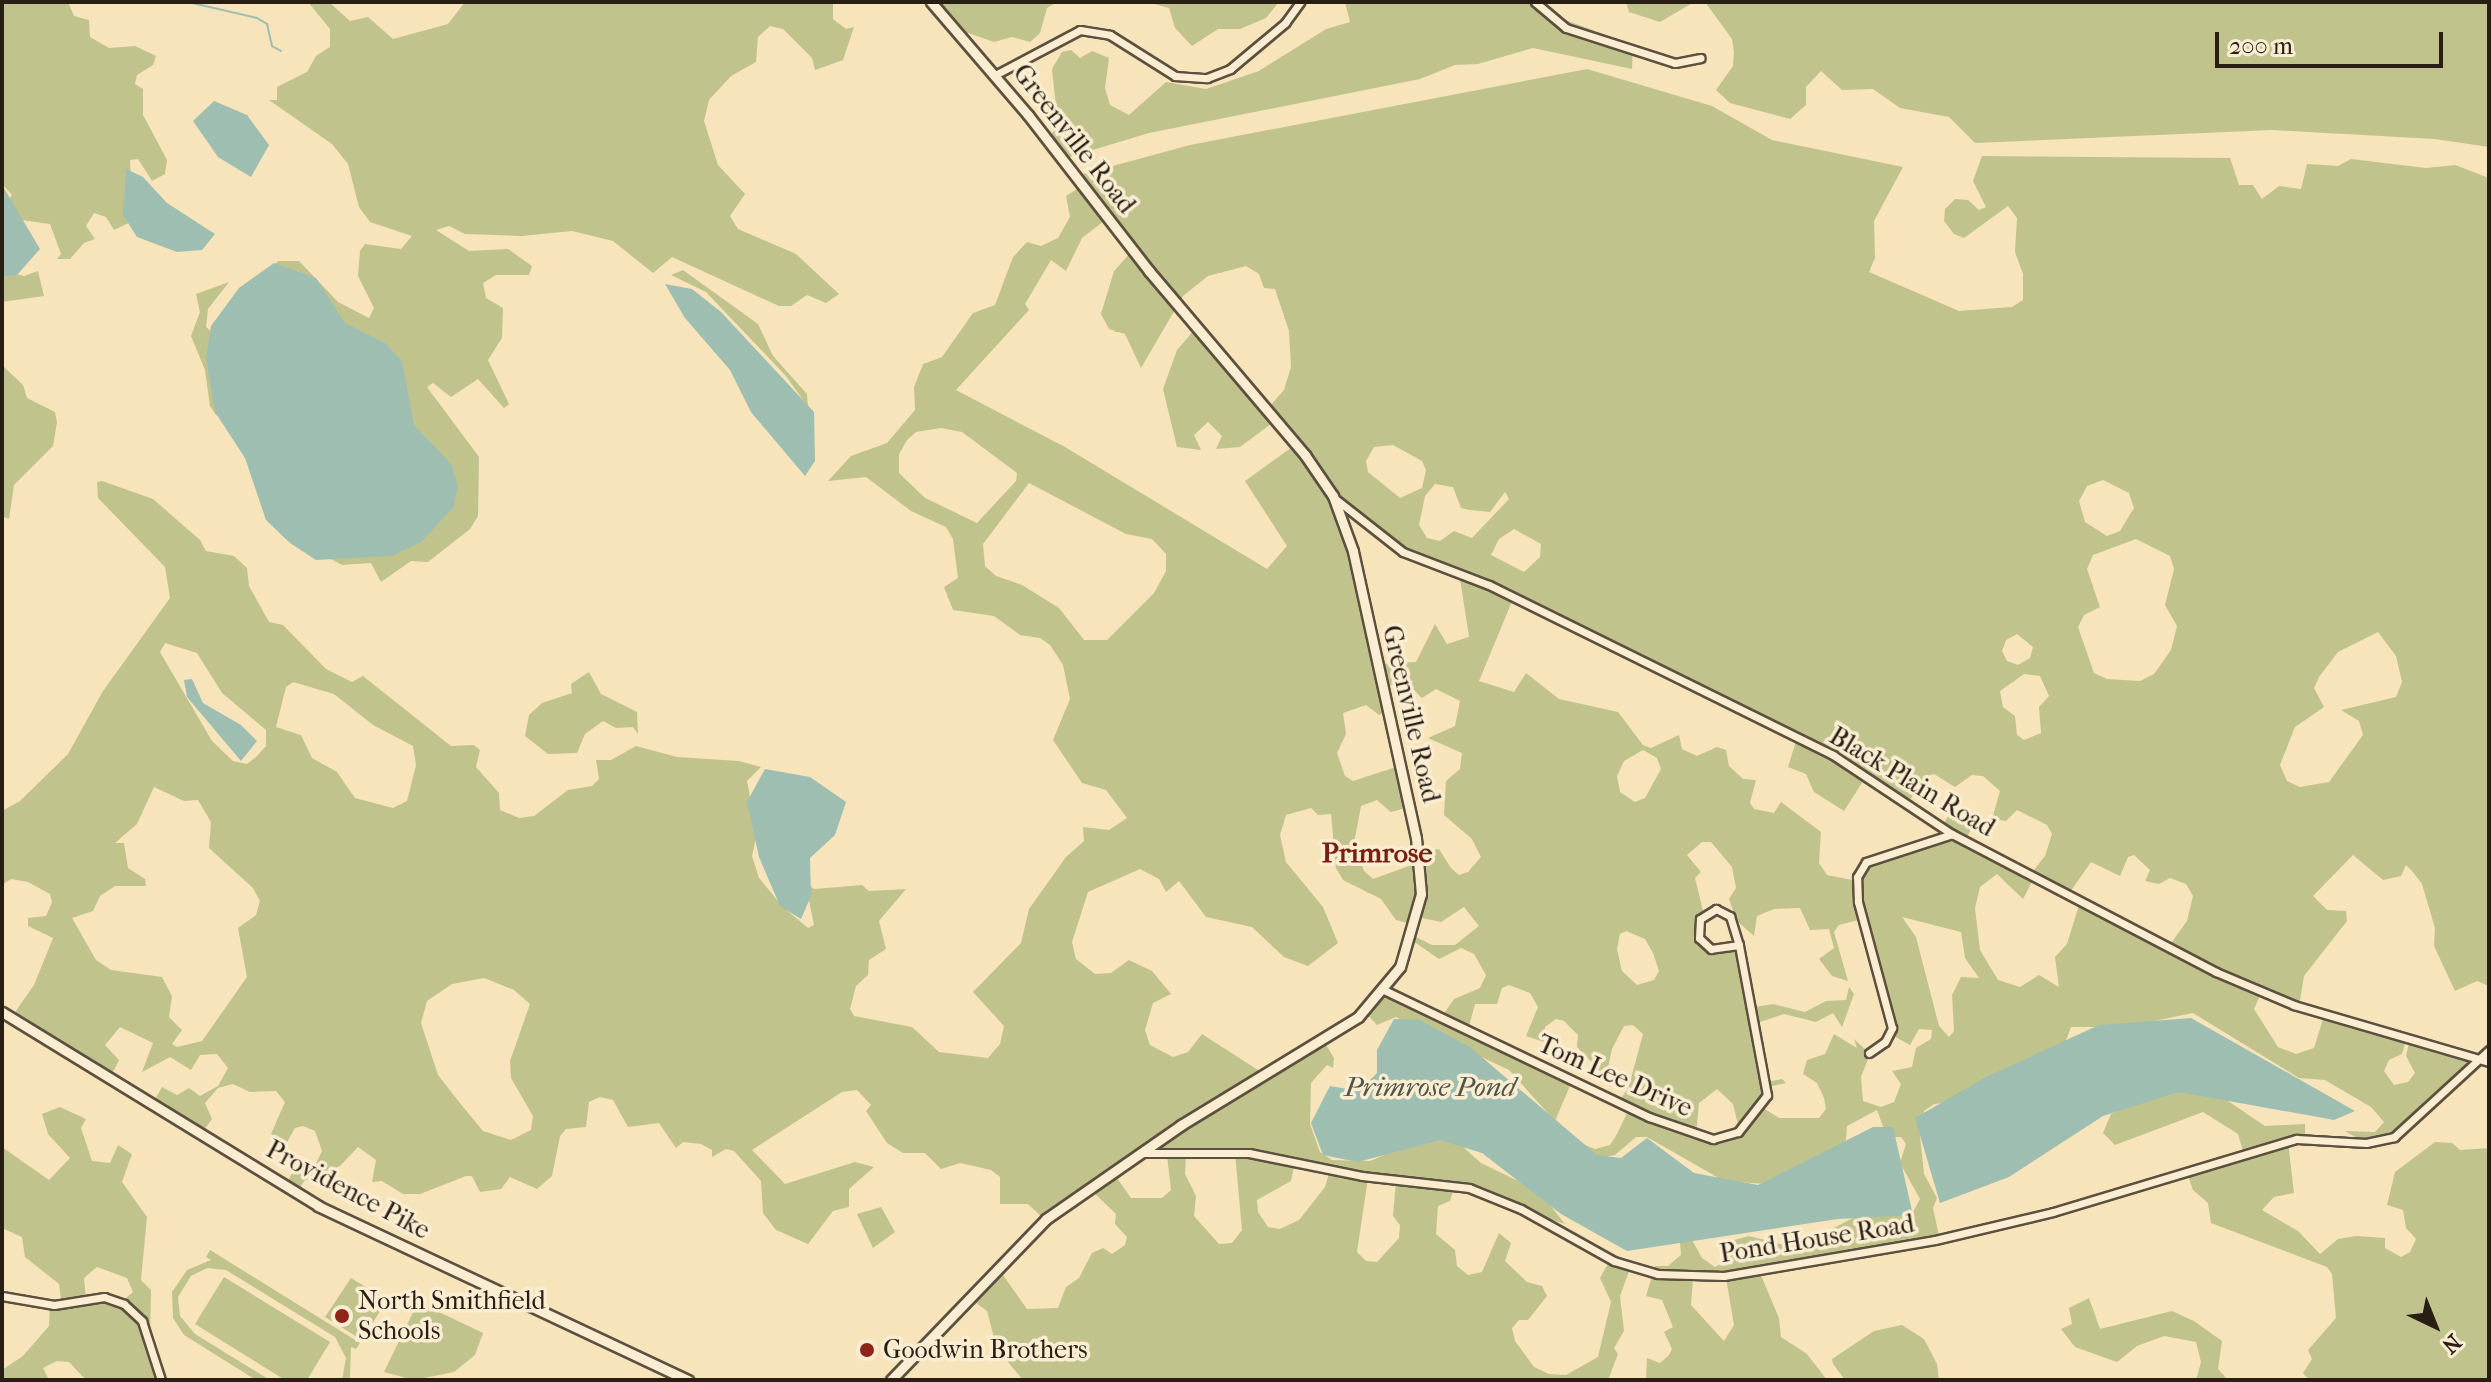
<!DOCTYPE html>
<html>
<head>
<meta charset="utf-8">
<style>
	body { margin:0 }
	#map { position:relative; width:2491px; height:1382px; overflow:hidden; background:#f7e4ba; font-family:"IM FELL French Canon",serif }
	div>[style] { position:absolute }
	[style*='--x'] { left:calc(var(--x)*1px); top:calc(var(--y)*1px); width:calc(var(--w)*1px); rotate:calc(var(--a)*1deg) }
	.green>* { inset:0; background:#c1c38c }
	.water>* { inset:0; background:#9dbeb1 }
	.stream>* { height:2px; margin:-1px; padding:0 1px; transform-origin:1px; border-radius:1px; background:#9dbeb1 }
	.roads { filter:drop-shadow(2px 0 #5c503e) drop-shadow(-2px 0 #5c503e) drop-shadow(0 2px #5c503e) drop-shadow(0 -2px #5c503e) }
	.minor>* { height:7px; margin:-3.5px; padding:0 3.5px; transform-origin:3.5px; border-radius:3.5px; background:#faedd2 }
	.secondary>* { height:9px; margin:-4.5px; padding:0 4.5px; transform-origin:4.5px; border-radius:4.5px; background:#faedd2 }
	.dots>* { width:22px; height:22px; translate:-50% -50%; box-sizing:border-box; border:4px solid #faedd2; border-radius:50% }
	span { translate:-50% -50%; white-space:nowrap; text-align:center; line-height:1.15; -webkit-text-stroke:7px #faedd2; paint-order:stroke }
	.street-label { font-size:26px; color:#281e14 }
	.poi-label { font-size:26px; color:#281e14 }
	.left { translate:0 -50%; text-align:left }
	.neighbourhood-label { font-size:28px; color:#7a1f14; font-weight:700 }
	.water-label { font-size:28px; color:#51564b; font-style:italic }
	.frame { position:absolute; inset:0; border:4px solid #281e14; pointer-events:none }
	.north { position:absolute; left:2395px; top:1286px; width:80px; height:80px; -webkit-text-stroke:6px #faedd2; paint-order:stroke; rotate:137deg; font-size:22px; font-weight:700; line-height:32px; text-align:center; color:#281e14 }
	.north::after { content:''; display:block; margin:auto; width:28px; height:36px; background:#281e14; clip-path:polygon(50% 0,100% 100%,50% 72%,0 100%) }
	.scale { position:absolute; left:2215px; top:32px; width:228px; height:36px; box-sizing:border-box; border:4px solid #281e14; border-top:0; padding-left:10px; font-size:24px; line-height:28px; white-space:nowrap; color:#281e14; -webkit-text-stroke:6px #faedd2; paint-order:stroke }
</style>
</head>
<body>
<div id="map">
	<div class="green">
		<i style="clip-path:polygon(2px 2px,68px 2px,74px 16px,89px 20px,90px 37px,109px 48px,135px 46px,156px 56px,153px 65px,137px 75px,135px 84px,143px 89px,143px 115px,167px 160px,165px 174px,152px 181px,138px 159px,130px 160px,133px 221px,114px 230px,106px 217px,94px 213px,86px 226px,95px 239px,84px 243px,70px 259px,57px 259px,61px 254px,50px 224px,7px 218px,2px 209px,12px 195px,2px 184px)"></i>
		<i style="clip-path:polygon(308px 2px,329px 2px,350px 21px,368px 17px,393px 39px,448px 24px,465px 2px,833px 2px,833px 19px,846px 29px,854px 27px,843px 60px,815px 70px,812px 58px,783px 29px,770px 26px,758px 37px,756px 62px,731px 76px,709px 100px,704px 121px,718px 165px,745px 194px,730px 216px,738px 229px,796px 254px,839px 294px,826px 303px,807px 295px,791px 306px,779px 306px,672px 257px,653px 273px,613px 241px,572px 231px,522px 236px,465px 234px,449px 226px,436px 230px,469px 251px,508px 249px,532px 266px,529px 275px,496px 275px,483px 283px,486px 298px,503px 308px,502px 338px,488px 360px,509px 404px,504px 408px,478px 379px,451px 397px,433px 383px,427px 387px,479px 457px,478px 516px,470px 529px,428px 562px,411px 561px,381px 582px,371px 563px,342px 565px,296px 540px,238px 422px,216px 415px,210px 406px,205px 370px,191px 336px,200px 312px,196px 294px,229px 282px,208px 309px,206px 327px,213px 333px,278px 261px,299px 261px,338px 302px,369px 318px,374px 308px,358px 276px,360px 251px,365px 244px,401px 249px,412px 236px,370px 222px,359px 207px,348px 164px,332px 144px,269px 100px,277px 100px,277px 87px,307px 72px,316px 56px,330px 47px,330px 29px)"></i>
		<i style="clip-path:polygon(937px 2px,1057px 2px,1047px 8px,1040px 33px,1030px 42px,1012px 37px,994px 42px,954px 28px)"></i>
		<i style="clip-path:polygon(1147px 2px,1279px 2px,1266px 18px,1240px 29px,1218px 29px,1192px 46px,1175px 28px,1169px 8px)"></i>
		<i style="clip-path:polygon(1345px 2px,1544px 2px,1560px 18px,1633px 45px,1632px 69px,1533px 48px,1478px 64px,1455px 65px,1420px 79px,1149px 133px,1063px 159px,1047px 139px,1058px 126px,1052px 69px,1062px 52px,1071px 50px,1080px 58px,1092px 51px,1109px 58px,1105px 88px,1110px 105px,1129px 115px,1166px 82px,1206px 89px,1259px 71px,1326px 29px,1350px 22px)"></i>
		<i style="clip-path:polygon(1626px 2px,1694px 2px,1660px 22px,1629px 12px)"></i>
		<i style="clip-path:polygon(1705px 2px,2489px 2px,2489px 147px,2435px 139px,2272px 130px,1975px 143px,1949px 117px,1900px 108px,1873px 89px,1842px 90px,1821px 71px,1806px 87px,1806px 105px,1790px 119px,1730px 103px,1716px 90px,1733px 66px,1734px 52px,1732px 39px)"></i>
		<i style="clip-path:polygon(evenodd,1587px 69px,1712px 106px,1772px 140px,1903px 167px,1874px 221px,1875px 258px,1869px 272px,1959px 311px,2012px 307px,2023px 300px,2023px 274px,2015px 252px,2017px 218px,2008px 206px,1964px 238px,1954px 234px,1944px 221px,1945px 209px,1955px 199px,1968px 200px,1979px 210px,1986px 207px,1973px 181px,1982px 156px,2230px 158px,2239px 185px,2253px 185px,2262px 199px,2279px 186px,2301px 189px,2307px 164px,2338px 166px,2351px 159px,2426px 168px,2455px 165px,2489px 178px,2489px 986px,2477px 981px,2455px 991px,2434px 946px,2435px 928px,2422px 884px,2413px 872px,2406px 865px,2401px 876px,2383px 880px,2353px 855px,2313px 896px,2327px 910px,2346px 911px,2347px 921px,2304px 976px,2299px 1006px,2261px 993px,2254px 1009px,2278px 1047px,2296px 1054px,2314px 1048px,2324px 1016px,2407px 1037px,2402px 1054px,2389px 1060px,2384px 1071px,2394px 1085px,2408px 1082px,2415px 1073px,2406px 1056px,2410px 1039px,2476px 1058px,2417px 1122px,2396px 1137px,2366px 1143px,2345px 1131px,2375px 1132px,2384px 1122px,2371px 1107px,2325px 1080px,2299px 1078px,2193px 1013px,2125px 1027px,2071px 1027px,2063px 1049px,1990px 1099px,1934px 1104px,1924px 1111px,1920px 1136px,1924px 1174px,1937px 1198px,1933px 1208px,1939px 1236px,1760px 1273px,1779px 1318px,1781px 1337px,1807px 1354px,1827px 1380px,1646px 1380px,1647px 1358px,1660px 1363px,1669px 1355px,1672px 1349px,1664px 1332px,1673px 1327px,1662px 1300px,1646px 1296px,1655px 1266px,1668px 1266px,1681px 1255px,1680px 1242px,1691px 1238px,1702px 1258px,1715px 1267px,1724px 1262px,1727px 1242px,1749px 1236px,1784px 1245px,1817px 1237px,1862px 1213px,1913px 1212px,1920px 1199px,1900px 1163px,1906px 1144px,1901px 1137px,1887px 1137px,1877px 1110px,1847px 1126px,1846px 1140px,1826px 1158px,1767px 1184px,1724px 1181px,1647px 1137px,1636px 1137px,1615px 1155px,1599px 1158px,1568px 1138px,1595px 1149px,1610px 1145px,1617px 1134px,1629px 1109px,1619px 1102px,1629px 1086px,1643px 1034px,1633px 1025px,1624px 1026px,1612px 1049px,1606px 1077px,1577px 1047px,1578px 1035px,1564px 1021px,1556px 1019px,1545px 1027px,1544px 1042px,1526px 1036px,1538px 1007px,1530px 993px,1509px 985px,1502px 988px,1497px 1004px,1475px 1004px,1468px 1030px,1572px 1081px,1555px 1121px,1509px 1070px,1396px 1017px,1377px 1025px,1365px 1012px,1385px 991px,1441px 1018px,1454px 999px,1480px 988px,1486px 975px,1474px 954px,1461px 948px,1439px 959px,1413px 941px,1414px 936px,1432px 945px,1455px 945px,1479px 926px,1464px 907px,1441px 922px,1418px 917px,1415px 925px,1396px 920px,1381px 899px,1343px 880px,1336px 868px,1331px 814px,1318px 815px,1311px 808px,1286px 815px,1280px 835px,1286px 862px,1323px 907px,1338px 943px,1308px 966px,1284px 957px,1252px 927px,1206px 917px,1179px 881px,1166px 892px,1159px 879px,1140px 869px,1088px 892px,1072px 942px,1076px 959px,1095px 974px,1111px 973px,1129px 960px,1152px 971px,1171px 994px,1153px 1003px,1145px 1030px,1150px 1045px,1173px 1057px,1188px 1052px,1202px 1034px,1269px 1077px,1325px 1043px,1334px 1058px,1333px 1068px,1327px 1065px,1311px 1083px,1310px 1124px,1320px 1152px,1332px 1160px,1370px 1161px,1407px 1145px,1452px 1137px,1481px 1163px,1539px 1191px,1565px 1224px,1454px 1188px,1450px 1201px,1438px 1206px,1436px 1234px,1455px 1250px,1457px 1266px,1468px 1275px,1482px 1272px,1499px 1233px,1511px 1243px,1505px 1261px,1527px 1282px,1542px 1286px,1547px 1296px,1528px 1320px,1519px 1320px,1512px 1328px,1515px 1341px,1534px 1367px,1549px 1374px,1566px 1375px,1598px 1357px,1611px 1302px,1600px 1278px,1610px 1260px,1630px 1269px,1620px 1296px,1624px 1331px,1614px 1348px,1618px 1354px,1608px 1380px,1023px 1380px,997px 1349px,987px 1311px,972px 1300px,998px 1268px,1027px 1309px,1058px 1308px,1066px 1287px,1079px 1278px,1092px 1253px,1103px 1248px,1112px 1254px,1125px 1245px,1127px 1237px,1115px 1224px,1116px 1214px,1090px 1189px,1045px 1220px,1028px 1204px,1000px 1204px,1000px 1177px,991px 1170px,960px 1163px,941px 1169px,925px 1153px,903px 1153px,887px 1143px,866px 1111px,871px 1105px,857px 1090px,842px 1092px,752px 1150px,785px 1184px,855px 1162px,874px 1167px,849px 1189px,849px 1207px,833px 1211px,808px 1244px,776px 1230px,763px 1213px,761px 1181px,734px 1151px,726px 1149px,712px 1157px,712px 1150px,701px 1144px,683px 1142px,676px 1148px,659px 1123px,628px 1127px,613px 1100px,600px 1097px,589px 1102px,586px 1127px,566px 1129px,560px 1136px,552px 1176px,537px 1189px,510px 1177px,501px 1189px,480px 1192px,472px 1176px,466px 1176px,420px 1194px,403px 1194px,382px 1181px,372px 1182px,376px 1160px,358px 1147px,340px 1166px,304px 1181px,297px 1193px,285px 1186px,295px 1168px,314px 1168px,322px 1151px,315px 1131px,303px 1126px,295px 1128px,286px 1144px,271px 1134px,285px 1102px,276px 1091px,250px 1092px,233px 1084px,218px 1088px,205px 1103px,212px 1119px,201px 1134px,153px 1103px,162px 1087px,177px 1095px,189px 1088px,200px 1096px,218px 1086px,228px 1068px,217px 1054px,200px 1055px,191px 1070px,170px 1057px,142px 1072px,153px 1043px,120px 1027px,105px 1045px,119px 1060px,111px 1076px,13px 1015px,34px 985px,53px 938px,28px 926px,28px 918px,46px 916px,52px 902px,50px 894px,28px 882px,11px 879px,2px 885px,2px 811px,20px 801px,68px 754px,103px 691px,170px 598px,165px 567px,98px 498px,97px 482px,102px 481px,153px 499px,200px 540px,206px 551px,234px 556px,247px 568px,249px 586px,269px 622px,283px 625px,326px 669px,352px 682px,363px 676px,451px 746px,474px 745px,480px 750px,476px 767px,499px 793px,500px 810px,519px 818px,534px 816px,568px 790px,592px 786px,599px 779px,596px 760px,611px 760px,636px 746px,677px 757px,739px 761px,761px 767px,747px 781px,757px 833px,752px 856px,759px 878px,783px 907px,808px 928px,814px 925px,805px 881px,814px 889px,862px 885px,869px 891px,906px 889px,879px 921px,886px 949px,869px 960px,868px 975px,856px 986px,850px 1009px,854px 1016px,912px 1027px,939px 1052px,988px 1058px,1000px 1044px,1004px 1026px,973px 992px,1021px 943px,1029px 909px,1066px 857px,1084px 841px,1083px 827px,1109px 830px,1127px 818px,1106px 790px,1082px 783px,1053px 740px,1070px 699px,1063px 665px,1050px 645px,1040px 638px,1020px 635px,994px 616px,953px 610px,944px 587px,958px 578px,953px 539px,946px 527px,911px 511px,866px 477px,828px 481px,851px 456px,887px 443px,915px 410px,914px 387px,923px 364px,942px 357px,973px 313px,995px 305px,1013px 257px,1027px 242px,1041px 246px,1058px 238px,1070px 217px,1066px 196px,1082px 186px,1076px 176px,1190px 145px,1587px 69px,1108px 218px,1132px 251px,1114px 271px,1101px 314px,1109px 329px,1125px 334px,1141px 368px,1183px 296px,1208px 276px,1246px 266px,1259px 274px,1264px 288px,1275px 289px,1289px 331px,1291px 367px,1284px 390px,1267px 409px,1196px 328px,1177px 350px,1163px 389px,1177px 447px,1201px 450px,1194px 435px,1208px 422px,1222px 436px,1216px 449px,1240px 447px,1275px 421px,1295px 445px,1245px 481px,1287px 546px,1267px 569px,1065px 447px,956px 390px,1029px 310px,1025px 304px,1051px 260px,1066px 271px,1082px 238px,1108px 218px,1587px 69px,941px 428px,962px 432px,1017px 473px,1016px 481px,977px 523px,925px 498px,899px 473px,899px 454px,907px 440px,916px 432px,941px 428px,1587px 69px,1393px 445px,1422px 461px,1426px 470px,1422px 488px,1400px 498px,1368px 472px,1366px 461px,1374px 447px,1393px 445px,1587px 69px,2103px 480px,2129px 493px,2134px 508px,2120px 531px,2107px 536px,2085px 522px,2079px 501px,2087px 486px,2103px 480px,1587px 69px,1029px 483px,1126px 534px,1152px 539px,1166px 554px,1166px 571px,1154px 593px,1107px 640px,1084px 640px,1059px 608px,1022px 585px,996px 576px,985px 566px,983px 544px,1029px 483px,1587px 69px,1435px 484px,1453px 487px,1461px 508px,1470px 510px,1490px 512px,1505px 492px,1509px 499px,1472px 538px,1454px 531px,1440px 541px,1427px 538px,1419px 525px,1425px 496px,1435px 484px,1587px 69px,1338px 502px,1402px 552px,1459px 572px,1469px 637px,1447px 644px,1435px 624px,1416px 662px,1378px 664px,1338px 502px,1587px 69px,1514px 529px,1541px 544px,1540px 557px,1524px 572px,1491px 555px,1499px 539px,1514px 529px,1587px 69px,2136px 539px,2170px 556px,2174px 569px,2165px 605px,2177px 626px,2171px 650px,2154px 674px,2140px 681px,2107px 679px,2094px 673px,2078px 627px,2084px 615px,2100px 607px,2087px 569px,2093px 555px,2136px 539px,1587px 69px,1513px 599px,1797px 738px,1788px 767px,1806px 774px,1814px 792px,1844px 811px,1865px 778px,1907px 804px,1927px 776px,1934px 774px,1955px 787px,1972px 775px,1983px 776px,2000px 791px,1992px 819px,2006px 821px,2017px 810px,2047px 825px,2052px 834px,2045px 856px,2030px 875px,1966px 840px,1973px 824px,1957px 803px,1942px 826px,1949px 836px,1866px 865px,1857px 881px,1827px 875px,1819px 863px,1821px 832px,1781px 802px,1774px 813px,1754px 809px,1750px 803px,1756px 780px,1743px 779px,1729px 766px,1726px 750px,1717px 747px,1697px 756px,1682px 749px,1679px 735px,1651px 748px,1643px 745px,1618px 712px,1559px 699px,1526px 673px,1514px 692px,1479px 681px,1513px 599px,1587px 69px,2378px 632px,2396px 656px,2402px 682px,2396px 697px,2341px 710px,2359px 721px,2363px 735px,2329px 782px,2300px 787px,2287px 781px,2280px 765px,2295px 727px,2324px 707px,2314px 688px,2319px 677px,2338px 652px,2378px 632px,1587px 69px,2017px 634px,2033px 647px,2030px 658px,2018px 665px,2007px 661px,2002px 651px,2006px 640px,2017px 634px,1587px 69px,165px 643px,197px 653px,222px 693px,266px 730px,266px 746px,256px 757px,247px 764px,233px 761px,212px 741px,160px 652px,165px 643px,1587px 69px,2024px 674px,2040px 676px,2049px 696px,2039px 707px,2041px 733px,2024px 740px,2017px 735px,2015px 716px,2003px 707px,2000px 691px,2024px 674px,1587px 69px,293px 682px,334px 694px,373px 725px,413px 746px,416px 765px,407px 801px,393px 808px,355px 798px,337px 772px,312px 758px,301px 735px,276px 727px,286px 687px,293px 682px,1587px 69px,1407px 683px,1422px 698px,1436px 689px,1460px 701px,1455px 726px,1428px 738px,1462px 753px,1460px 769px,1446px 781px,1444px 815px,1472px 839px,1481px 857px,1468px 872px,1459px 875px,1451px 868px,1439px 849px,1420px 853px,1420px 862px,1373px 879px,1364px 871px,1354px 843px,1361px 806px,1377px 800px,1391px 812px,1409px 807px,1396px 767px,1353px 781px,1345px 776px,1337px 753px,1346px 734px,1343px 713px,1366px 705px,1379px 715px,1387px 711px,1383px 686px,1407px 683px,1587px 69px,1643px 750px,1657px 758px,1661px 769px,1645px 798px,1635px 802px,1620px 792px,1617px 776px,1624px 761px,1643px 750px,1587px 69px,154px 787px,184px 801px,198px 800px,211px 822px,209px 848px,253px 888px,260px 901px,256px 915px,238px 928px,247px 977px,202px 1041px,177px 1047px,172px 1044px,182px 1030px,169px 1017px,172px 996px,162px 977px,111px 970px,96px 960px,72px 918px,93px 911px,100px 896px,115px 886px,146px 886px,145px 879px,128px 868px,124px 843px,115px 843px,137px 824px,154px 787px,1587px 69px,1702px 842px,1711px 842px,1732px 867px,1736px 888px,1729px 899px,1737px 921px,1754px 936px,1757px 916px,1774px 909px,1800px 908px,1810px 930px,1829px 929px,1834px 948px,1819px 959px,1832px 976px,1848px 981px,1834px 932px,1839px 925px,1862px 919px,1892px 1035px,1910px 1045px,1919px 1029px,1932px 1030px,1931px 1039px,1916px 1048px,1912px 1067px,1892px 1071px,1901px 1084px,1894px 1102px,1881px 1107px,1863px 1101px,1861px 1077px,1870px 1054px,1854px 1039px,1857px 1048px,1834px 1034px,1825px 1054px,1807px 1060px,1803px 1074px,1817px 1083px,1824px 1098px,1826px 1109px,1819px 1118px,1779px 1118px,1763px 1108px,1767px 1087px,1786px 1083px,1782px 1079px,1767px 1082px,1757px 1023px,1784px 1014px,1816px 1022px,1833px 1013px,1842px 1027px,1854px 994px,1849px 987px,1846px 1000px,1826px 1001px,1805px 1012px,1773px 1004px,1755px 1007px,1740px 946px,1709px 949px,1697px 932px,1704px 915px,1695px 878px,1701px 872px,1687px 855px,1702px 842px,1587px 69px,2134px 855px,2150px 870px,2145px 881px,2159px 884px,2170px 878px,2186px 884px,2193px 896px,2187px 921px,2169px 946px,2080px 902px,2067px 944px,2055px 957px,2059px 987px,2039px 975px,2020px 987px,1998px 980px,1980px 950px,1975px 908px,1980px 887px,1997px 874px,2023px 899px,2034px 878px,2068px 895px,2091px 862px,2120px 876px,2128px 857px,2134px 855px,1587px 69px,1902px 917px,1961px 932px,1965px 958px,1979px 978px,1961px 977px,1952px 995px,1954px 1031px,1949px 1037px,1939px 1026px,1916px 937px,1902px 917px,1587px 69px,1626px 931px,1645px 939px,1653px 953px,1659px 971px,1654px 980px,1637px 985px,1622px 971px,1617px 949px,1620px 934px,1626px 931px,1587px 69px,484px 978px,514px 990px,530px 1004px,510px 1061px,511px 1078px,533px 1116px,531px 1130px,511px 1140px,483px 1131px,459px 1102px,438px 1075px,421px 1023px,427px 1001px,452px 984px,484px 978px,1587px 69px,1717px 1089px,1733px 1104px,1739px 1129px,1714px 1139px,1696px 1135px,1699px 1103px,1717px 1089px,1587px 69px,1144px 1153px,1167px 1156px,1171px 1190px,1162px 1198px,1131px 1198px,1114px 1174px,1144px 1153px,1587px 69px,1235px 1153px,1242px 1230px,1232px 1243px,1219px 1244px,1194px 1216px,1196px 1196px,1185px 1174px,1186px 1155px,1235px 1153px,1587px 69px,1295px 1162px,1330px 1170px,1325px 1187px,1299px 1220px,1280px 1229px,1268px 1227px,1258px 1212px,1257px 1200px,1291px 1181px,1295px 1162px,1587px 69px,1368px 1178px,1396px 1181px,1393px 1216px,1400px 1225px,1399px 1238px,1377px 1262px,1366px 1261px,1357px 1252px,1368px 1178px,1587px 69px,1726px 1278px,1734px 1325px,1724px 1341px,1691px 1305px,1693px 1279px,1726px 1278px)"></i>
		<i style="clip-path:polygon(683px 270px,758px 324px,773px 356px,807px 394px,808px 407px,786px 376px,706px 292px,671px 275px)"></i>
		<i style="clip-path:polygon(2px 271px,24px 276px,38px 271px,44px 296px,2px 302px)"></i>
		<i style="clip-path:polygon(2px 365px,23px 385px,27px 398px,55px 412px,57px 422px,53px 446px,14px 485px,9px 519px,2px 516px)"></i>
		<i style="clip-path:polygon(589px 672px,601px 694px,637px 712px,638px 734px,633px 727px,616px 728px,603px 721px,585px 734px,577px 753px,548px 754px,525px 736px,529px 715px,542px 703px,572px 693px,571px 684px)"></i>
		<i style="clip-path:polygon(2177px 1087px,2222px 1097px,2265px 1126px,2305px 1124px,2305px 1138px,2288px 1142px,2294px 1193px,2274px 1197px,2262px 1210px,2298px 1231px,2320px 1254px,2338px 1239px,2356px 1236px,2385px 1238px,2385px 1248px,2401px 1257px,2410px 1252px,2416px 1239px,2406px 1228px,2403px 1210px,2387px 1205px,2395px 1172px,2435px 1142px,2452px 1143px,2460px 1150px,2489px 1148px,2489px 1380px,2309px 1380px,2303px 1373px,2312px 1359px,2308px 1350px,2336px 1318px,2332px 1274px,2327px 1267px,2211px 1223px,2208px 1203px,2193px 1190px,2187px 1173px,2244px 1155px,2238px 1134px,2203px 1112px,2115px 1145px,2103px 1133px,2111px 1114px)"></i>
		<i style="clip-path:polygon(evenodd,60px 1107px,86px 1119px,81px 1128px,92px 1161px,110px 1163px,118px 1145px,132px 1154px,122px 1182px,147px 1217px,141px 1280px,151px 1290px,150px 1337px,162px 1380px,86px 1380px,69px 1362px,57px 1361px,43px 1368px,49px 1380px,2px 1380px,2px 1370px,23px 1356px,49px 1326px,50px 1305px,61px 1300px,59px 1284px,25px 1257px,22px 1237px,2px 1228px,2px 1147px,49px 1180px,70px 1158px,48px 1134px,42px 1114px,60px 1107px,97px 1267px,127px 1278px,133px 1292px,120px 1303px,86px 1299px,84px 1278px,97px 1267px)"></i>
		<i style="clip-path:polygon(881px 1207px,895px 1232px,873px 1248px,857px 1214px)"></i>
		<i style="clip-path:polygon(210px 1250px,360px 1343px,356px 1349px,351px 1347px,350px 1380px,342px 1380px,346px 1358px,335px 1337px,226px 1270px,207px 1268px,191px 1276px,178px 1297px,180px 1316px,195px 1334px,270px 1380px,256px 1380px,184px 1335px,173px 1318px,172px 1292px,187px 1270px,211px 1260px,206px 1257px)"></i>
		<i style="clip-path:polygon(224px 1277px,330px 1342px,307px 1380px,285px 1380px,195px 1324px)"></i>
		<i style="clip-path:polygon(351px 1278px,387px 1300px,362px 1340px,325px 1317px)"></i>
		<i style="clip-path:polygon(2089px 1298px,2100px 1329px,2172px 1311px,2194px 1321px,2222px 1341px,2218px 1369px,2228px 1380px,2196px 1380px,2201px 1362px,2196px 1342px,2164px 1336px,2137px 1346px,2117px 1362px,2075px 1347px,2061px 1329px,2072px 1324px,2069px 1308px)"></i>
		<i style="clip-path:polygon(418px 1302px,483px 1333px,475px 1355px,454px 1372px,414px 1380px,384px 1372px)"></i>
		<i style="clip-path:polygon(1902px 1325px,1924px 1339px,1937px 1364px,1939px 1380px,1845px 1380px,1833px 1364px,1832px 1359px,1874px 1331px)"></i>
	</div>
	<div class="water">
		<i style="clip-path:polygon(214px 101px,247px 115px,269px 145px,251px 177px,218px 157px,193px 121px)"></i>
		<i style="clip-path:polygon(126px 169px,143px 177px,167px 203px,215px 234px,202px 250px,177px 252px,137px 237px,123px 215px)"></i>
		<i style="clip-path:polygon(2px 185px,40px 249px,17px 275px,2px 276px)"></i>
		<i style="clip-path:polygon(274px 263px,316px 278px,345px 323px,385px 343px,402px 361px,414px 425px,451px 464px,458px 486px,453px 508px,421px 542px,392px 556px,316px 560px,290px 543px,266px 520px,245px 458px,215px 412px,206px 358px,211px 326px,239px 288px)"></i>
		<i style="clip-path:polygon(665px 284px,692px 289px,721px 312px,814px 412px,815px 461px,805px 476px,751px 412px,730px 370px,685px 318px)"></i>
		<i style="clip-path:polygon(192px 679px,203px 703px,241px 725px,257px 741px,241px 761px,187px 697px,184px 680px)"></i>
		<i style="clip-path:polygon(765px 769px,810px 777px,846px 802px,835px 835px,810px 858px,811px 896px,801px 919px,780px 906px,759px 857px,747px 802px)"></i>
		<i style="clip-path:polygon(2191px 1018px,2355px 1111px,2334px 1120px,2179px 1092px,2103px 1116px,2009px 1177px,1940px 1203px,1915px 1118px,1986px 1077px,2099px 1025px)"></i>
		<i style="clip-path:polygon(1394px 1019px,1420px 1020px,1471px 1048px,1597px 1155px,1621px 1158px,1647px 1138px,1694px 1173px,1758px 1185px,1873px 1127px,1893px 1127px,1913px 1215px,1838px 1219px,1627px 1251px,1561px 1214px,1482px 1153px,1440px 1140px,1358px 1162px,1323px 1155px,1311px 1123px,1330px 1086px,1359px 1091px,1377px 1073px,1377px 1050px)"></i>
	</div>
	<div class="stream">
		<i style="--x:146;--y:2;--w:18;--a:0"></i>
		<i style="--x:188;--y:2;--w:71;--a:13.1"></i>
		<i style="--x:257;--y:18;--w:12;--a:31"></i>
		<i style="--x:267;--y:24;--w:23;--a:77"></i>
		<i style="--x:272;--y:46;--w:10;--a:29"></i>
	</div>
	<div class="roads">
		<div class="minor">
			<i style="--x:1535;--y:2;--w:40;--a:40"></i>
			<i style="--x:1566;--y:28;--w:114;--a:17.8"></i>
			<i style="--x:1675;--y:63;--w:26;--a:-11"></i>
			<i style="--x:995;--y:75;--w:96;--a:-27.9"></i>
			<i style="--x:1080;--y:30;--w:30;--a:9"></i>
			<i style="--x:1110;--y:35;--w:77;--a:32.2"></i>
			<i style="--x:1175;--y:76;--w:32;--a:4"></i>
			<i style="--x:1207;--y:78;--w:25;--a:-21"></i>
			<i style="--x:1230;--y:69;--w:72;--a:-39.9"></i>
			<i style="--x:1285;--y:23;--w:26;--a:-54"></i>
			<i style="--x:1333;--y:497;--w:89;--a:38.2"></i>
			<i style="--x:1403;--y:552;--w:92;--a:21"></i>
			<i style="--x:1489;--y:585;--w:384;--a:26.3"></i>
			<i style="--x:1833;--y:755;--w:143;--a:33.6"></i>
			<i style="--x:1952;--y:834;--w:298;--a:27.6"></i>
			<i style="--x:2216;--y:972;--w:85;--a:22.9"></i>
			<i style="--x:2294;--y:1005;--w:203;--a:16.3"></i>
			<i style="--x:1716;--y:909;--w:16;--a:27"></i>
			<i style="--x:1730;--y:916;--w:30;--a:73"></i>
			<i style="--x:1739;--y:945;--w:28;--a:172"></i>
			<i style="--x:1711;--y:949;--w:16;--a:-137"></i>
			<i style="--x:1699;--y:938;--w:19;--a:-87"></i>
			<i style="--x:1700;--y:919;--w:19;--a:-32"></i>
			<i style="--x:1384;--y:990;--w:294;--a:25.6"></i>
			<i style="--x:1649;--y:1117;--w:68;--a:19"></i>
			<i style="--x:1713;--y:1139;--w:26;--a:-16"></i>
			<i style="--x:1738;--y:1132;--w:47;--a:-51.9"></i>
			<i style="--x:1767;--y:1095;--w:153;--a:-100.6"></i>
			<i style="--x:1869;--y:1053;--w:19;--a:-35"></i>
			<i style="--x:1885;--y:1042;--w:16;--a:-63"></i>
			<i style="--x:1892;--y:1028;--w:131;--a:-105.1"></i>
			<i style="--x:1858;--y:902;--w:25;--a:-92"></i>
			<i style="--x:1857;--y:877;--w:17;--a:-59"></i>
			<i style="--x:1866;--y:862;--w:90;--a:-18"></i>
			<i style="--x:1140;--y:1153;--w:109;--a:0"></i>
			<i style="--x:1249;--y:1153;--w:115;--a:11.5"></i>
			<i style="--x:1362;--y:1176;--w:108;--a:6.4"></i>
			<i style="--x:1469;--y:1188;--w:56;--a:22"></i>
			<i style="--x:1521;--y:1209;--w:107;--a:29.2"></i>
			<i style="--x:1614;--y:1261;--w:46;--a:16.5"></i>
			<i style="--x:1658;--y:1274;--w:66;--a:1.7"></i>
			<i style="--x:1724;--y:1276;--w:214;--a:-9.7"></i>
			<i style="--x:1935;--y:1240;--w:121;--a:-13.3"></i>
			<i style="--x:2053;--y:1212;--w:255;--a:-16.7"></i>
			<i style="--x:2297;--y:1139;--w:69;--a:3.3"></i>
			<i style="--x:2366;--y:1143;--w:29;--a:-12"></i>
			<i style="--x:2394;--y:1137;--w:129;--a:-42.5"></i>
			<i style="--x:2;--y:1296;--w:53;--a:9.8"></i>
			<i style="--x:54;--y:1305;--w:51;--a:-9.1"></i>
			<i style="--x:104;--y:1297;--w:21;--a:19"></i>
			<i style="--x:124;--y:1304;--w:25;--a:43"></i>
			<i style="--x:142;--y:1321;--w:62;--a:72.1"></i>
		</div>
		<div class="secondary">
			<i style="--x:2;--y:1012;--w:371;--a:31.5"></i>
			<i style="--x:318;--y:1206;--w:409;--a:25.2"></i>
			<i style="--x:891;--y:1380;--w:223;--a:-46.1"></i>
			<i style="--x:1046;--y:1219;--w:165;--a:-34.8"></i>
			<i style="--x:1181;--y:1125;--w:207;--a:-31.4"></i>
			<i style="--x:1358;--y:1017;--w:65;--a:-50"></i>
			<i style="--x:1400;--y:967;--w:76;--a:-74"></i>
			<i style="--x:1421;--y:894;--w:56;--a:-95.1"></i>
			<i style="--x:1416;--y:838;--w:294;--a:-102.4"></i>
			<i style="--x:1353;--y:551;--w:59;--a:-110"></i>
			<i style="--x:1333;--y:496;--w:50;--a:-124.3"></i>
			<i style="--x:1305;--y:455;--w:241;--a:-130.3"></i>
			<i style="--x:1149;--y:271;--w:197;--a:-127.8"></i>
			<i style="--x:1028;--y:115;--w:149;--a:-130.6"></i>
		</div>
	</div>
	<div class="dots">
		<i style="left:342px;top:1316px;background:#8f2418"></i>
		<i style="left:867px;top:1350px;background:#8f2418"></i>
	</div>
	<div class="street-label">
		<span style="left:1074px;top:139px;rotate:52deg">Greenville Road</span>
		<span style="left:1411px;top:714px;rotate:77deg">Greenville Road</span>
		<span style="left:1912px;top:782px;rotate:31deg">Black Plain Road</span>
		<span style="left:1615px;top:1076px;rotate:24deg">Tom Lee Drive</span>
		<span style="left:348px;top:1190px;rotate:28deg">Providence Pike</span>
		<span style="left:1817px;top:1239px;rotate:-9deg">Pond House Road</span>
	</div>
	<div class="poi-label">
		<span class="left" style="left:358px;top:1316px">North Smithfield<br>Schools</span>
		<span class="left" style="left:883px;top:1350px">Goodwin Brothers</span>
	</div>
	<div class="neighbourhood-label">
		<span style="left:1377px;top:853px">Primrose</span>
	</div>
	<div class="water-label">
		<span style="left:1430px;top:1087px">Primrose Pond</span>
	</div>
	<div class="frame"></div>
	<div class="north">N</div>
	<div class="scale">200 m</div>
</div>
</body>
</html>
